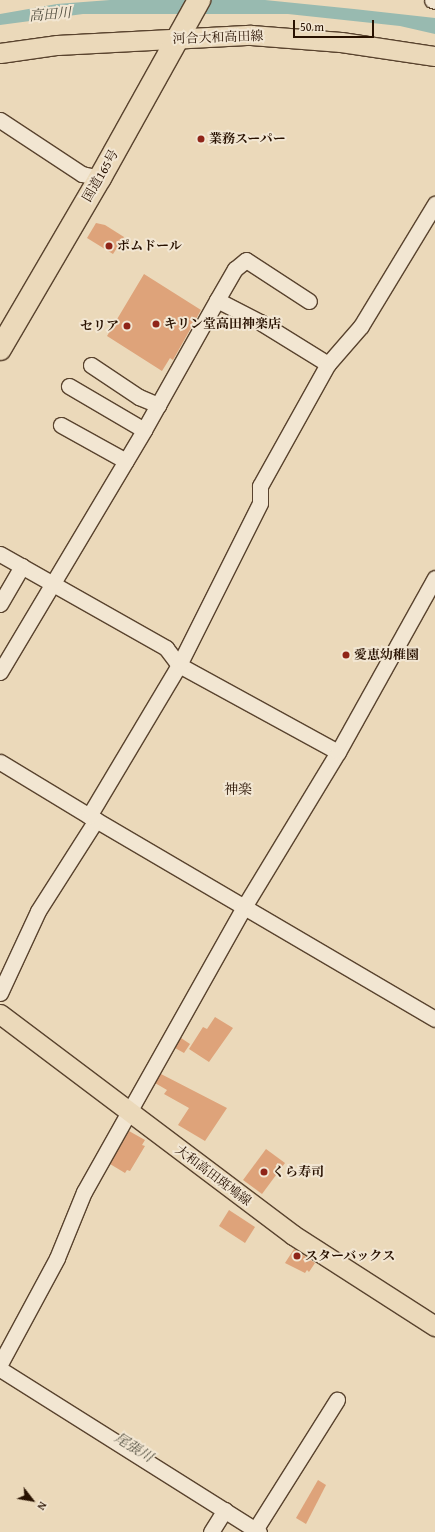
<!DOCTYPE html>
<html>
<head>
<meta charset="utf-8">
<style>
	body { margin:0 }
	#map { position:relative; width:435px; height:1532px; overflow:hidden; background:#ebd9ba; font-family:"Gentium Book Plus","Noto Serif JP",serif }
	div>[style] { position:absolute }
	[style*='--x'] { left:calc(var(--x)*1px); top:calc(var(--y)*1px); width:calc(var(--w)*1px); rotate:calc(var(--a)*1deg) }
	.water>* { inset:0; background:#98bab0 }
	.building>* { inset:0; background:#dea37a }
	.roads { filter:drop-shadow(1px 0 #59432e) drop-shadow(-1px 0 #59432e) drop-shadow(0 1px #59432e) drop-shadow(0 -1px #59432e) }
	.minor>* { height:15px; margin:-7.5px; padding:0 7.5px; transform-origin:7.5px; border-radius:7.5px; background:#f2e6d2 }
	.major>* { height:19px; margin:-9.5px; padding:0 9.5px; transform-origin:9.5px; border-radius:9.5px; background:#ebd9ba }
	.highway>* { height:22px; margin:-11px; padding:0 11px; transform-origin:11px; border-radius:11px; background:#ebd9ba }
	.dots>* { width:11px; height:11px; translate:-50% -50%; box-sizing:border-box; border:2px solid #f2e6d2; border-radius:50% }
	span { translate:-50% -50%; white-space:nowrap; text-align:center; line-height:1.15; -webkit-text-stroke:4px #f2e6d2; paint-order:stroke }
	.street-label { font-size:13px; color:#281100 }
	.poi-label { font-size:13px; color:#281100; font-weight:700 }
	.left { translate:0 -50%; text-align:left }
	.right { translate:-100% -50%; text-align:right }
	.water-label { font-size:14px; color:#4f4c3e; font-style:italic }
	.neighbourhood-label { font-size:14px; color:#281100 }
	.north { position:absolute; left:12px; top:1480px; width:40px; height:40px; -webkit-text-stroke:3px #f2e6d2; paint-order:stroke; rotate:121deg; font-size:11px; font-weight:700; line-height:16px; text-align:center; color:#281100 }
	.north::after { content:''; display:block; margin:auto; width:14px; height:18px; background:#281100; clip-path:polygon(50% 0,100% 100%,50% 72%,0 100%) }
	.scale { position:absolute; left:293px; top:20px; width:81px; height:18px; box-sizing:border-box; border:2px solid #281100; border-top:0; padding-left:5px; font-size:12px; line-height:14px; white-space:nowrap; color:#281100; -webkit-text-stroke:3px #f2e6d2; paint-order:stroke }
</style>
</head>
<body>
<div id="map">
	<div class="water">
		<i style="clip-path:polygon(110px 0,265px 0,354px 9px,435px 18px,435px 34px,400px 26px,288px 14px,83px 14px,0 25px,0 14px,57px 4px)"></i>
	</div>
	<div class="building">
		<i style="clip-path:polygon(96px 223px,105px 225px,124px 237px,113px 254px,87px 238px)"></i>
		<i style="clip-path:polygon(144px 274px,201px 310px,173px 360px,170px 358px,162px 371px,107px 336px)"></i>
		<i style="clip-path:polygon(215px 1017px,233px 1028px,209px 1062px,189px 1049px,203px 1027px,207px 1029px)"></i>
		<i style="clip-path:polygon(181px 1038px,190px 1044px,184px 1053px,175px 1048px)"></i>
		<i style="clip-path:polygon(161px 1074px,227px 1108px,205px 1141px,178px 1125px,189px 1108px,164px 1094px,167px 1090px,155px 1083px)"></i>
		<i style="clip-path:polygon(129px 1131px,145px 1140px,142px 1145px,145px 1146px,130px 1171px,127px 1170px,125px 1173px,110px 1164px)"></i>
		<i style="clip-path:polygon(266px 1149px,285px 1163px,262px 1194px,243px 1180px)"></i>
		<i style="clip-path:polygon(229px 1210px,255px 1227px,245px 1243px,219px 1226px)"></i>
		<i style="clip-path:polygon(294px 1249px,315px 1263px,309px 1272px,307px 1270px,305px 1273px,285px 1263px)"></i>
		<i style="clip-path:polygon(318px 1480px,326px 1485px,306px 1524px,296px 1518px)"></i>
	</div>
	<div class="roads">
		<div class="minor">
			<i style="--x:432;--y:0;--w:3;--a:18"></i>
			<i style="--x:0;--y:120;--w:98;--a:33.4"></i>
			<i style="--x:82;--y:174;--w:18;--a:13"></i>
			<i style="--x:217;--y:300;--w:36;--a:-60"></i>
			<i style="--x:235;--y:269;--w:14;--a:-39"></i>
			<i style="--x:246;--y:260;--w:75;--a:33.1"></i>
			<i style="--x:91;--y:365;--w:58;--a:33.7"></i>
			<i style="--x:139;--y:397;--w:21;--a:23"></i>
			<i style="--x:69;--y:386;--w:87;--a:30.4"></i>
			<i style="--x:61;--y:425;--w:74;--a:29"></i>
			<i style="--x:0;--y:554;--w:191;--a:29.5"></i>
			<i style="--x:166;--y:648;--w:21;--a:53"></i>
			<i style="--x:179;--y:665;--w:181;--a:28.7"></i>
			<i style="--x:0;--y:604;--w:44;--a:-59.9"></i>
			<i style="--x:0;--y:672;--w:282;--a:-59.2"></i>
			<i style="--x:144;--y:430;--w:149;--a:-60.7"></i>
			<i style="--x:217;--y:300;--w:48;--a:27.1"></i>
			<i style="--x:260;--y:322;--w:80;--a:31.7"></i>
			<i style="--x:0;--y:762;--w:104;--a:31.2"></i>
			<i style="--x:96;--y:820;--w:393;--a:30.4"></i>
			<i style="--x:0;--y:993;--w:90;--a:-65.1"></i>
			<i style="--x:38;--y:911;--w:108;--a:-57.5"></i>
			<i style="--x:96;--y:820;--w:8;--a:-150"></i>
			<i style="--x:89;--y:816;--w:176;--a:-59.2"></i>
			<i style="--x:179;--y:665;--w:181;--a:-63.4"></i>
			<i style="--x:260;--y:503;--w:17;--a:-90"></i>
			<i style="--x:260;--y:486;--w:140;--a:-60.9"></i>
			<i style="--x:328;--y:364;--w:50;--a:-49"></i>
			<i style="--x:361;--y:326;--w:143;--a:-58.8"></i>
			<i style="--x:0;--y:1364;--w:120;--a:-61.7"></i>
			<i style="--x:57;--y:1258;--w:71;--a:-67.8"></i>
			<i style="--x:84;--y:1192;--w:327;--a:-60.7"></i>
			<i style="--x:244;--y:907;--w:181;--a:-58.8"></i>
			<i style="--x:338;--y:752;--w:199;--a:-60.9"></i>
			<i style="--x:0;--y:1369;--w:306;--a:32.2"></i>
			<i style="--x:255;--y:1530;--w:154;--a:-57.8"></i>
			<i style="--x:211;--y:1532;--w:26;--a:-58"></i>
		</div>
		<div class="major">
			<i style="--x:0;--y:53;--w:58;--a:-8"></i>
			<i style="--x:57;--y:45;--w:194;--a:-3"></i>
			<i style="--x:251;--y:35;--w:90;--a:4.4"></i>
			<i style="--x:341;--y:42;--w:95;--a:8.5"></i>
			<i style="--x:0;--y:1014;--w:367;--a:37"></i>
			<i style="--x:293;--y:1235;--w:169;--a:32.7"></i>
		</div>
		<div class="highway">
			<i style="--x:0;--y:349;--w:198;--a:-59.7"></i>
			<i style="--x:100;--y:178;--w:204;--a:-60.9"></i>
		</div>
	</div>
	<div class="dots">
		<i style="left:201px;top:139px;background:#8f2418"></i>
		<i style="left:109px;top:246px;background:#8f2418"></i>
		<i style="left:156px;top:324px;background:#8f2418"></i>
		<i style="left:127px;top:326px;background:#8f2418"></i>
		<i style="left:346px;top:655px;background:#8f2418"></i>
		<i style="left:264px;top:1172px;background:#8f2418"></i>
		<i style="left:297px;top:1256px;background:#8f2418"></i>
	</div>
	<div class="street-label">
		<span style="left:218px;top:38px;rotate:-2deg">河合大和高田線</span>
		<span style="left:101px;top:176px;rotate:-60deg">国道165号</span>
		<span style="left:213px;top:1176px;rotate:37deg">大和高田斑鳩線</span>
	</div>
	<div class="poi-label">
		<span class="left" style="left:209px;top:139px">業務スーパー</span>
		<span class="left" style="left:117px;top:246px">ポムドール</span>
		<span class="left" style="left:164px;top:324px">キリン堂高田神楽店</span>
		<span class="right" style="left:119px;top:326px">セリア</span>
		<span class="left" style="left:354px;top:655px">愛恵幼稚園</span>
		<span class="left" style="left:272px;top:1172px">くら寿司</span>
		<span class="left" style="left:305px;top:1256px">スターバックス</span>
	</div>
	<div class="water-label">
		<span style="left:50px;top:14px;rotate:-5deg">高田川</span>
		<span style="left:134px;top:1447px;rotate:32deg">尾張川</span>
	</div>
	<div class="neighbourhood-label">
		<span style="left:238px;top:789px">神楽</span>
	</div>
	<div class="north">N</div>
	<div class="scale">50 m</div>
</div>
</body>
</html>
